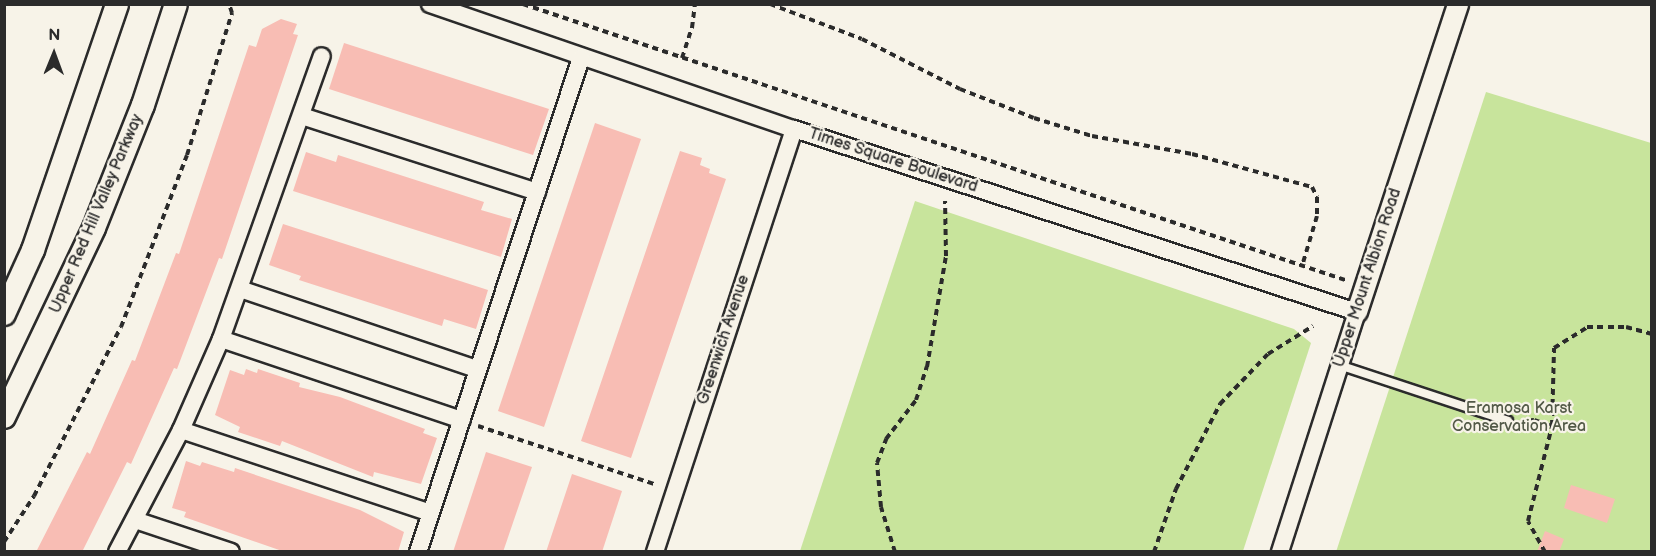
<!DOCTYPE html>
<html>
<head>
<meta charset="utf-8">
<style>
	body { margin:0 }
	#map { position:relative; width:1656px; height:556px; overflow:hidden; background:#f7f3e8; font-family:"Balsamiq Sans",sans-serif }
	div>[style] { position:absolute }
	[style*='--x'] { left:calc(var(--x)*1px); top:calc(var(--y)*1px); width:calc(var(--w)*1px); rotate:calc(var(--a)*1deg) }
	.green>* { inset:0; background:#c8e49c }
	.building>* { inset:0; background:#f8bdb4 }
	.path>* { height:4px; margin-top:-2px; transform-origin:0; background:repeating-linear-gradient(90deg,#2b2b2b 0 6px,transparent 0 10.5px) }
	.roads { filter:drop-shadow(2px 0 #2b2b2b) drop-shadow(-2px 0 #2b2b2b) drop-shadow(0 2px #2b2b2b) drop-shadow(0 -2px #2b2b2b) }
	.service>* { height:8px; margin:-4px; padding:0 4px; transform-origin:4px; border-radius:4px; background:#f7f3e8 }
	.minor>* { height:16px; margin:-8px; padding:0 8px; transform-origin:8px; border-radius:8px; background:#f7f3e8 }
	.tertiary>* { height:20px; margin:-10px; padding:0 10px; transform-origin:10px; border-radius:10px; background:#f7f3e8 }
	.secondary>* { height:22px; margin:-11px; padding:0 11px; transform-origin:11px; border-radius:11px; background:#f7f3e8 }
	span { translate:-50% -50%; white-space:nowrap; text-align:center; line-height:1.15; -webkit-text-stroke:4.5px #f7f3e8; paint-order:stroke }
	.street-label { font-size:16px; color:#2b2b2b }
	.park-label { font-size:16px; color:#525947 }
	.frame { position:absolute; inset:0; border:6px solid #2b2b2b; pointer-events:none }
	.north { position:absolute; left:24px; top:24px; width:60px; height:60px; -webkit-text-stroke:4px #f7f3e8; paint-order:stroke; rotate:1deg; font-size:16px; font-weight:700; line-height:24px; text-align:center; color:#2b2b2b }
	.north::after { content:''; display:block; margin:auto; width:21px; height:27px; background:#2b2b2b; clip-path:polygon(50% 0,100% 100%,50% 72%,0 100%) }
</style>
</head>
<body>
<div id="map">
	<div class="green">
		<i style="clip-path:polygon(1486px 92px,1651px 143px,1651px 551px,1336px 552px)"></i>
		<i style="clip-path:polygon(915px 201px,1294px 329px,1311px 343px,1243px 551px,800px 551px)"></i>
	</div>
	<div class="building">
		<i style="clip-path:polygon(281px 19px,297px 24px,293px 34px,298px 35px,222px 259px,219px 258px,177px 369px,174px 368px,131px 464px,127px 462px,82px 552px,36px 552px,87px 452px,90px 454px,132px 360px,135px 361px,176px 253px,179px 254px,249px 45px,256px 47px,262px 29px)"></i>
		<i style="clip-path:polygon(344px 43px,549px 109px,533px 155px,329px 89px)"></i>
		<i style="clip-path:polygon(595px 123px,641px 139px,544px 427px,498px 411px)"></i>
		<i style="clip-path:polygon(680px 151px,702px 158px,700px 165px,710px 169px,709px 173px,726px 179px,631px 458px,581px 441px)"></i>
		<i style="clip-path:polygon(306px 152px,336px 162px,338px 155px,484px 202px,481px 210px,512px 219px,501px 257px,293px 191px)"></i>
		<i style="clip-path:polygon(283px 224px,488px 290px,476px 329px,444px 319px,442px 326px,299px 280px,301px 276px,269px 265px)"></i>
		<i style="clip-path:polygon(246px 369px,257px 373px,258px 369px,300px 383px,299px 387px,340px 397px,425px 429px,423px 433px,437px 438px,421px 484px,374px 472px,373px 477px,282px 441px,280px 446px,238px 432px,240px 427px,215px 415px,230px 370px,244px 375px)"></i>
		<i style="clip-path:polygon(486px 452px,532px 467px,503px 552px,453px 552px)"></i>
		<i style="clip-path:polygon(186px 461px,200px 466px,202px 462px,234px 472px,235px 468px,360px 510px,404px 532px,398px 552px,285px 552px,184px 517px,186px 512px,172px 508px)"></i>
		<i style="clip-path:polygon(572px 474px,622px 491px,602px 552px,546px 552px)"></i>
		<i style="clip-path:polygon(1571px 485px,1615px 499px,1607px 523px,1564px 508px)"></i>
		<i style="clip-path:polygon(1545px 531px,1564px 539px,1559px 552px,1537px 552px)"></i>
	</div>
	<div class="path">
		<i style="--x:523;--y:4;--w:870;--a:18.56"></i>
		<i style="--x:770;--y:4;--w:98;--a:20.8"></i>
		<i style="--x:862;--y:39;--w:110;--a:27"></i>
		<i style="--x:960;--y:89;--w:79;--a:21.4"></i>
		<i style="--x:1034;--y:118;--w:61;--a:17.2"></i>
		<i style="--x:1092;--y:136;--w:102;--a:10.2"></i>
		<i style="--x:1192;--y:154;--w:124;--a:15.4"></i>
		<i style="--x:1312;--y:187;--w:11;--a:63"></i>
		<i style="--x:1317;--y:197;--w:19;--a:90"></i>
		<i style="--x:1317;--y:216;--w:52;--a:106.7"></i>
		<i style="--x:682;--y:58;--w:32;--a:-72"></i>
		<i style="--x:692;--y:28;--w:24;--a:-83"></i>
		<i style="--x:1521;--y:421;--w:13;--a:-4"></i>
		<i style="--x:1534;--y:420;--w:18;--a:19"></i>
		<i style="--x:478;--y:426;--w:185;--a:18.2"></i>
		<i style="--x:4;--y:542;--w:55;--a:-56.9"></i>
		<i style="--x:34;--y:496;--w:190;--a:-62.8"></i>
		<i style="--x:121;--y:327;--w:184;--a:-69"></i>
		<i style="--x:187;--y:155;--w:149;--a:-72.4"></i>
		<i style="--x:232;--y:13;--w:9;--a:-108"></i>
		<i style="--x:895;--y:552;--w:47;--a:-107.3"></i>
		<i style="--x:881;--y:507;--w:44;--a:-95.2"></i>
		<i style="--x:877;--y:463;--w:26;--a:-69"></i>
		<i style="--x:886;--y:439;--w:49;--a:-52.4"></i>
		<i style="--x:916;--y:400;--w:35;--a:-72"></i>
		<i style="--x:927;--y:367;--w:113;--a:-80.3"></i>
		<i style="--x:946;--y:256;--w:55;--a:-91"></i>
		<i style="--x:1154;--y:552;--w:67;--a:-70.8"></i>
		<i style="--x:1176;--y:489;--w:96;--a:-62.6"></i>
		<i style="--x:1220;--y:404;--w:69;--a:-46.2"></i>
		<i style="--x:1268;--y:354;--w:53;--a:-31.9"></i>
		<i style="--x:1545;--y:552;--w:35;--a:-119"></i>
		<i style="--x:1528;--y:521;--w:98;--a:-75.8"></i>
		<i style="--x:1552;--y:426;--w:78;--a:-88.5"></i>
		<i style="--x:1554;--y:348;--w:39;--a:-32"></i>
		<i style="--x:1587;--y:327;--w:39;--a:0"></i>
		<i style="--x:1626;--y:327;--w:27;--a:15"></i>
	</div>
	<div class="roads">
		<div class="service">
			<i style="--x:1339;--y:365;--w:178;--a:18.3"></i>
		</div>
		<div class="minor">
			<i style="--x:430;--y:4;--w:385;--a:19"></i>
			<i style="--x:794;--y:129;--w:592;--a:18.01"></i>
			<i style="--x:1357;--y:312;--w:252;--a:107.8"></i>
			<i style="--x:302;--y:116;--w:247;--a:17.9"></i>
			<i style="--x:240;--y:289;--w:250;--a:18.7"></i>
			<i style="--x:221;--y:339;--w:254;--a:18.6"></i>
			<i style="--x:181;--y:430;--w:262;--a:18.4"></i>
			<i style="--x:135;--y:520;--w:101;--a:18.4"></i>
			<i style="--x:117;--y:552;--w:138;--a:-62.3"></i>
			<i style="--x:181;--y:430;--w:99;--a:-66.3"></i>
			<i style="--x:221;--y:339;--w:300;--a:-70.4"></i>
			<i style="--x:418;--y:552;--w:520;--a:-71.74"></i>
			<i style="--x:655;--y:552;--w:445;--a:-71.8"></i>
		</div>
		<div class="tertiary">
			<i style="--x:1357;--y:312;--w:324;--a:-71.8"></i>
		</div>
		<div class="secondary">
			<i style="--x:4;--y:314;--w:70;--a:-65.6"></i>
			<i style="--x:33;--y:250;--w:260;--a:-71.1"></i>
			<i style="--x:4;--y:417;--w:209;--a:-64.5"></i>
			<i style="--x:94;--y:228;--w:132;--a:-68.3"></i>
			<i style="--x:143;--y:105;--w:106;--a:-71.9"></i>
		</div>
	</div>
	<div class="street-label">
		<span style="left:893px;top:161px;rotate:18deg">Times Square Boulevard</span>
		<span style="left:97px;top:214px;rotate:-67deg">Upper Red Hill Valley Parkway</span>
		<span style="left:1368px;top:278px;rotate:-72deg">Upper Mount Albion Road</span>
		<span style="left:724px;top:340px;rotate:-72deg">Greenwich Avenue</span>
	</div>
	<div class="park-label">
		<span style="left:1519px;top:418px">Eramosa Karst<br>Conservation Area</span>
	</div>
	<div class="frame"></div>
	<div class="north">N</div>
</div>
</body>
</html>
